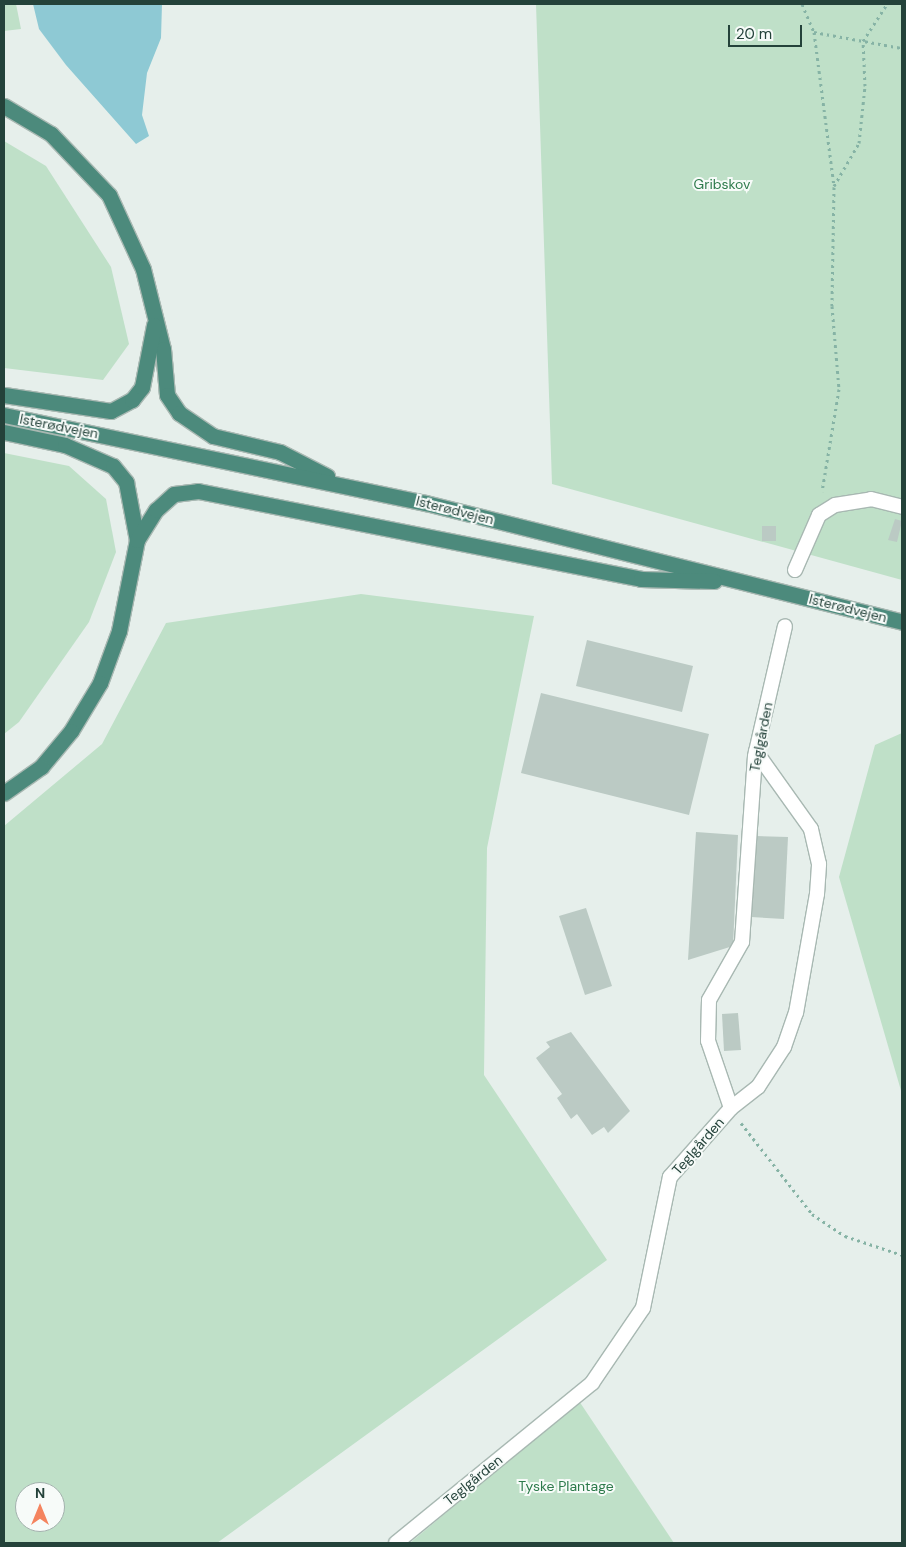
<!DOCTYPE html>
<html>
<head>
<meta charset="utf-8">
<style>
	body { margin:0 }
	#map { position:relative; width:906px; height:1547px; overflow:hidden; background:#e6efeb; font-family:"DM Sans",sans-serif }
	div>[style] { position:absolute }
	[style*='--x'] { left:calc(var(--x)*1px); top:calc(var(--y)*1px); width:calc(var(--w)*1px); rotate:calc(var(--a)*1deg) }
	.green>* { inset:0; background:#bfe0c8 }
	.water>* { inset:0; background:#8ec9d4 }
	.building>* { inset:0; background:#bbcac4 }
	.path>* { height:3px; margin-top:-1.5px; transform-origin:0; background:repeating-linear-gradient(90deg,#86b3a5 0 2.5px,transparent 0 6.5px) }
	.roads { filter:drop-shadow(1px 0 #a8b8b2) drop-shadow(-1px 0 #a8b8b2) drop-shadow(0 1px #a8b8b2) drop-shadow(0 -1px #a8b8b2) }
	.service>* { height:14px; margin:-7px; padding:0 7px; transform-origin:7px; border-radius:7px; background:#fff }
	.trunk>* { height:15px; margin:-7.5px; padding:0 7.5px; transform-origin:7.5px; border-radius:7.5px; background:#4c8a7c }
	span { translate:-50% -50%; white-space:nowrap; text-align:center; line-height:1.15; -webkit-text-stroke:4px #f7fbf9; paint-order:stroke }
	.park-label { font-size:14px; color:#2d7a4b }
	.street-label { font-size:14px; color:#24423a }
	.frame { position:absolute; inset:0; border:5px solid #24423a; pointer-events:none }
	.north { position:absolute; left:15px; top:1482px; width:50px; height:50px; box-sizing:border-box; background:#f7fbf9; border:1px solid #a3b1ad; border-radius:50%; rotate:0deg; font-size:14px; font-weight:700; line-height:20px; text-align:center; color:#24423a }
	.north::after { content:''; display:block; margin:auto; width:18px; height:22px; background:#f4845f; clip-path:polygon(50% 0,100% 100%,50% 72%,0 100%) }
	.scale { position:absolute; left:728px; top:25px; width:74px; height:22px; box-sizing:border-box; border:2px solid #24423a; border-top:0; padding-left:6px; font-size:15px; line-height:18px; white-space:nowrap; color:#24423a; -webkit-text-stroke:4px #f7fbf9; paint-order:stroke }
</style>
</head>
<body>
<div id="map">
	<div class="green">
		<i style="clip-path:polygon(4px 4px,16px 4px,21px 29px,4px 31px)"></i>
		<i style="clip-path:polygon(536px 4px,902px 4px,902px 580px,552px 484px)"></i>
		<i style="clip-path:polygon(4px 141px,46px 166px,111px 267px,129px 344px,103px 380px,4px 368px)"></i>
		<i style="clip-path:polygon(4px 453px,69px 466px,106px 499px,116px 552px,89px 622px,19px 722px,4px 734px)"></i>
		<i style="clip-path:polygon(evenodd,361px 594px,534px 616px,487px 848px,484px 1075px,607px 1260px,217px 1543px,4px 1543px,4px 826px,102px 744px,166px 623px,361px 594px,25px 1492px,55px 1492px,55px 1522px,25px 1522px,25px 1492px)"></i>
		<i style="clip-path:polygon(902px 733px,902px 1094px,839px 877px,875px 745px)"></i>
		<i style="clip-path:polygon(579px 1401px,674px 1543px,410px 1543px)"></i>
	</div>
	<div class="water">
		<i style="clip-path:polygon(33px 4px,162px 4px,161px 38px,147px 73px,142px 115px,149px 136px,136px 144px,66px 65px,39px 29px)"></i>
	</div>
	<div class="building">
		<i style="clip-path:polygon(895px 519px,902px 521px,897px 542px,888px 540px)"></i>
		<i style="clip-path:polygon(762px 526px,776px 526px,776px 541px,762px 541px)"></i>
		<i style="clip-path:polygon(587px 640px,693px 666px,682px 712px,576px 686px)"></i>
		<i style="clip-path:polygon(541px 693px,709px 734px,689px 815px,521px 773px)"></i>
		<i style="clip-path:polygon(696px 832px,738px 835px,733px 946px,688px 960px)"></i>
		<i style="clip-path:polygon(755px 836px,788px 837px,784px 919px,751px 917px)"></i>
		<i style="clip-path:polygon(586px 908px,612px 986px,585px 995px,559px 916px)"></i>
		<i style="clip-path:polygon(738px 1013px,741px 1050px,724px 1051px,722px 1014px)"></i>
		<i style="clip-path:polygon(571px 1032px,630px 1111px,608px 1133px,604px 1127px,592px 1135px,577px 1114px,571px 1119px,557px 1098px,562px 1094px,536px 1058px,550px 1047px,546px 1042px)"></i>
	</div>
	<div class="path">
		<i style="--x:802;--y:4;--w:30;--a:67"></i>
		<i style="--x:814;--y:32;--w:89;--a:10.3"></i>
		<i style="--x:814;--y:32;--w:156;--a:82.6"></i>
		<i style="--x:834;--y:187;--w:119;--a:91"></i>
		<i style="--x:832;--y:306;--w:83;--a:85.2"></i>
		<i style="--x:839;--y:389;--w:104;--a:99.4"></i>
		<i style="--x:834;--y:186;--w:50;--a:-59.8"></i>
		<i style="--x:859;--y:143;--w:57;--a:-84"></i>
		<i style="--x:865;--y:86;--w:45;--a:-92.5"></i>
		<i style="--x:863;--y:41;--w:44;--a:-57"></i>
		<i style="--x:741;--y:1123;--w:115;--a:52"></i>
		<i style="--x:812;--y:1214;--w:40;--a:34"></i>
		<i style="--x:845;--y:1236;--w:60;--a:18.4"></i>
	</div>
	<div class="roads">
		<div class="service">
			<i style="--x:795;--y:570;--w:60;--a:-66.4"></i>
			<i style="--x:819;--y:515;--w:19;--a:-32"></i>
			<i style="--x:835;--y:505;--w:36;--a:-9"></i>
			<i style="--x:871;--y:499;--w:32;--a:14"></i>
			<i style="--x:731;--y:1108;--w:34;--a:-38"></i>
			<i style="--x:758;--y:1087;--w:48;--a:-57"></i>
			<i style="--x:784;--y:1047;--w:36;--a:-71"></i>
			<i style="--x:796;--y:1013;--w:121;--a:-80"></i>
			<i style="--x:817;--y:894;--w:30;--a:-86"></i>
			<i style="--x:819;--y:864;--w:36;--a:-103"></i>
			<i style="--x:811;--y:829;--w:95;--a:-125.5"></i>
			<i style="--x:396;--y:1543;--w:253;--a:-39.2"></i>
			<i style="--x:592;--y:1383;--w:91;--a:-55.8"></i>
			<i style="--x:643;--y:1308;--w:134;--a:-78.4"></i>
			<i style="--x:670;--y:1177;--w:92;--a:-48.5"></i>
			<i style="--x:731;--y:1108;--w:71;--a:-108.9"></i>
			<i style="--x:708;--y:1041;--w:41;--a:-88.6"></i>
			<i style="--x:709;--y:1000;--w:67;--a:-60.4"></i>
			<i style="--x:742;--y:942;--w:186;--a:-86"></i>
			<i style="--x:755;--y:756;--w:133;--a:-77"></i>
		</div>
		<div class="trunk">
			<i style="--x:4;--y:106;--w:55;--a:30.8"></i>
			<i style="--x:51;--y:134;--w:84;--a:46.4"></i>
			<i style="--x:109;--y:195;--w:81;--a:65.3"></i>
			<i style="--x:143;--y:269;--w:82;--a:76"></i>
			<i style="--x:163;--y:349;--w:46;--a:85"></i>
			<i style="--x:167;--y:395;--w:22;--a:56"></i>
			<i style="--x:179;--y:413;--w:41;--a:34.1"></i>
			<i style="--x:213;--y:436;--w:69;--a:13.4"></i>
			<i style="--x:280;--y:452;--w:53;--a:27.1"></i>
			<i style="--x:4;--y:395;--w:108;--a:8.5"></i>
			<i style="--x:111;--y:411;--w:24;--a:-28"></i>
			<i style="--x:132;--y:400;--w:16;--a:-52"></i>
			<i style="--x:142;--y:387;--w:63;--a:-79"></i>
			<i style="--x:4;--y:415;--w:431;--a:11.8"></i>
			<i style="--x:426;--y:503;--w:491;--a:14"></i>
			<i style="--x:4;--y:432;--w:62;--a:12"></i>
			<i style="--x:65;--y:445;--w:52;--a:23.6"></i>
			<i style="--x:113;--y:466;--w:21;--a:51"></i>
			<i style="--x:126;--y:482;--w:59;--a:79.3"></i>
			<i style="--x:137;--y:540;--w:93;--a:101.2"></i>
			<i style="--x:119;--y:631;--w:55;--a:110.1"></i>
			<i style="--x:100;--y:683;--w:56;--a:121.1"></i>
			<i style="--x:71;--y:731;--w:47;--a:129.8"></i>
			<i style="--x:41;--y:767;--w:45;--a:144.9"></i>
			<i style="--x:137;--y:540;--w:36;--a:-58"></i>
			<i style="--x:156;--y:510;--w:24;--a:-42"></i>
			<i style="--x:174;--y:494;--w:24;--a:-7"></i>
			<i style="--x:198;--y:491;--w:452;--a:11.2"></i>
			<i style="--x:641;--y:579;--w:73;--a:1.6"></i>
		</div>
	</div>
	<div class="park-label">
		<span style="left:722px;top:184px">Gribskov</span>
		<span style="left:566px;top:1486px">Tyske Plantage</span>
	</div>
	<div class="street-label">
		<span style="left:59px;top:426px;rotate:11deg">Isterødvejen</span>
		<span style="left:455px;top:510px;rotate:14deg">Isterødvejen</span>
		<span style="left:848px;top:608px;rotate:14deg">Isterødvejen</span>
		<span style="left:761px;top:737px;rotate:-79deg">Teglgården</span>
		<span style="left:698px;top:1146px;rotate:-49deg">Teglgården</span>
		<span style="left:473px;top:1480px;rotate:-39deg">Teglgården</span>
	</div>
	<div class="frame"></div>
	<div class="north">N</div>
	<div class="scale">20 m</div>
</div>
</body>
</html>
